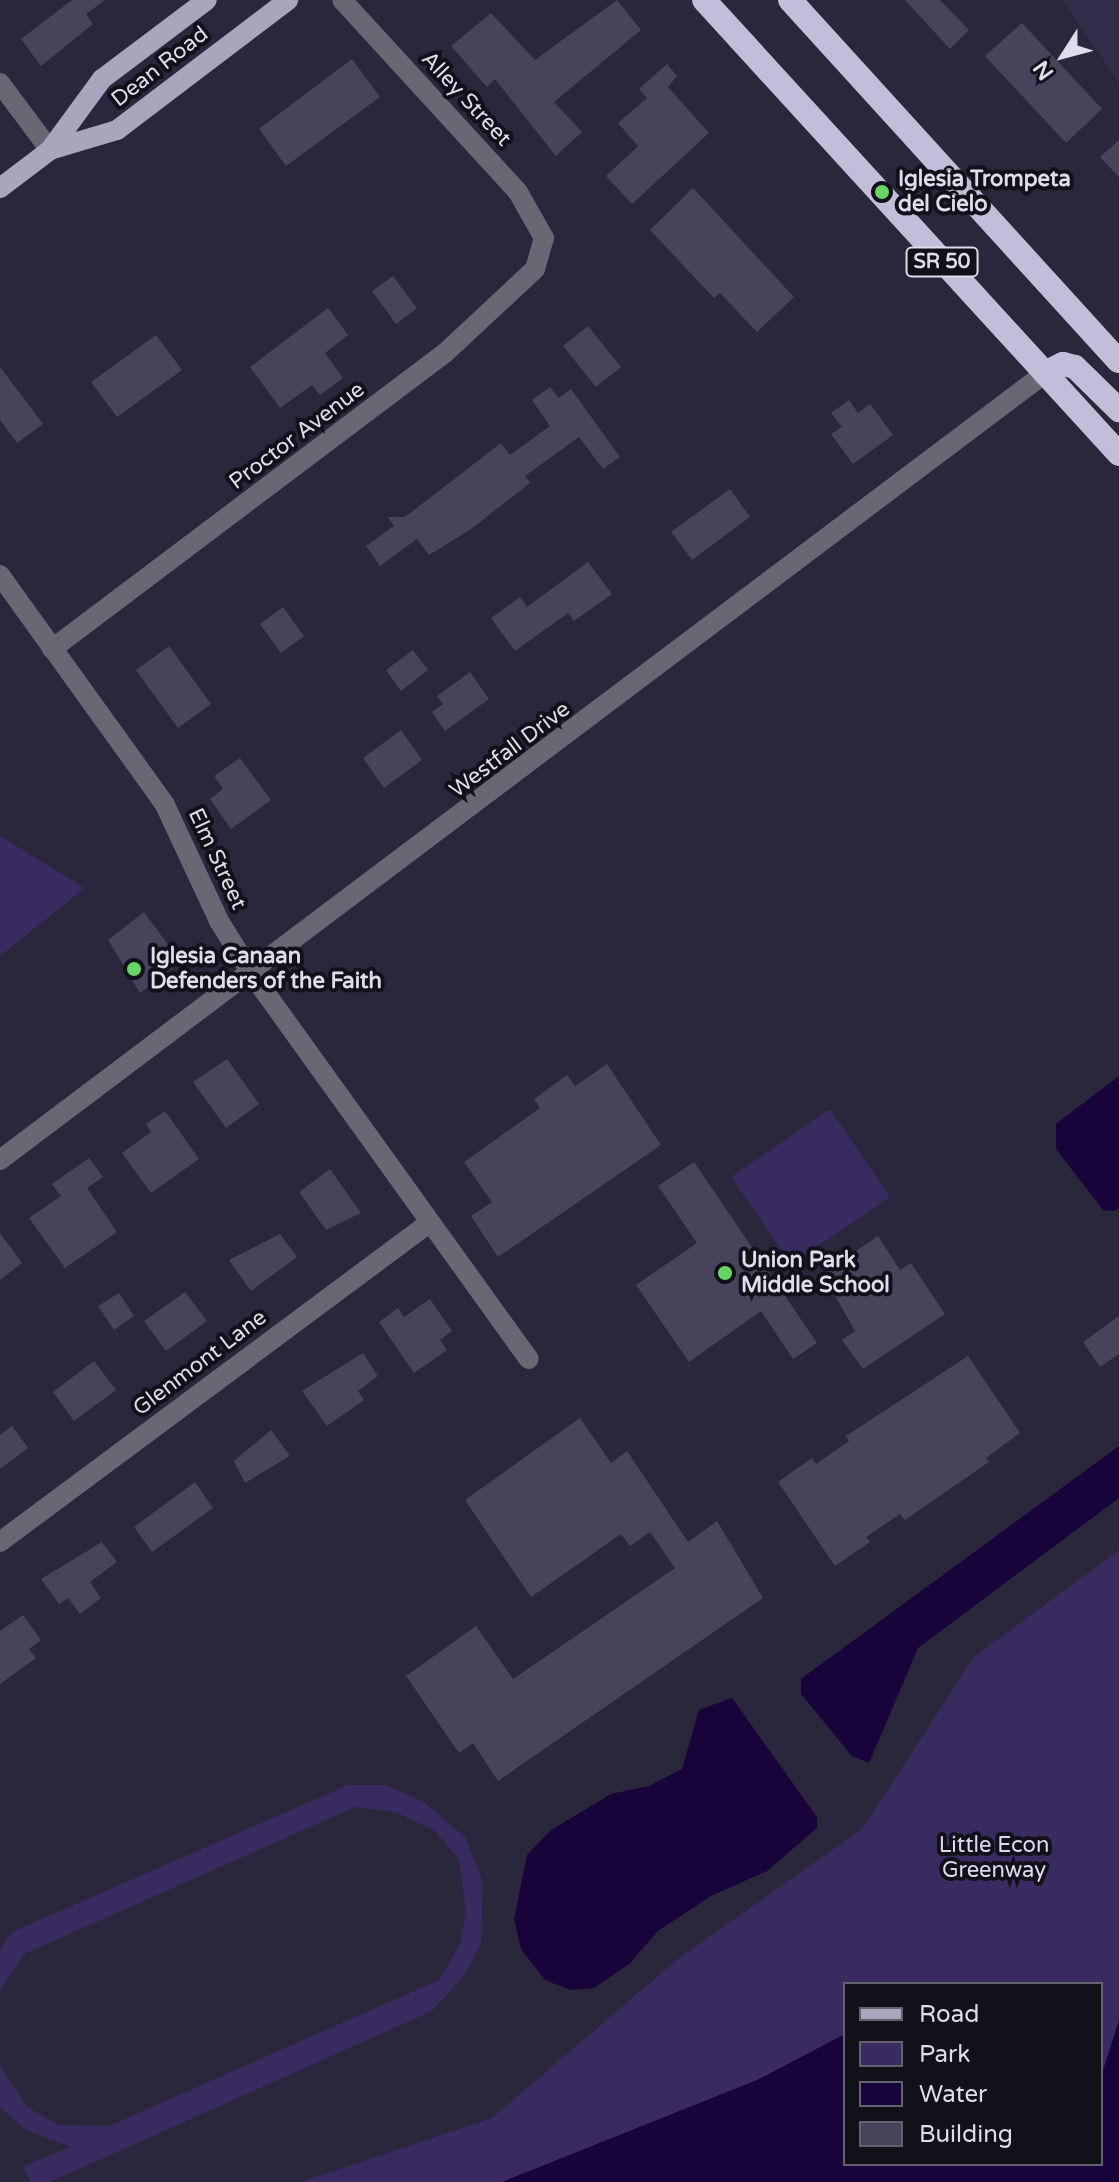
<!DOCTYPE html>
<html>
<head>
<meta charset="utf-8">
<style>
	body { margin:0 }
	#map { position:relative; width:1119px; height:2182px; overflow:hidden; background:#2a263b; font-family:"Varela Round",sans-serif }
	div>[style] { position:absolute }
	[style*='--x'] { left:calc(var(--x)*1px); top:calc(var(--y)*1px); width:calc(var(--w)*1px); rotate:calc(var(--a)*1deg) }
	.built>* { inset:0; background:#322c48 }
	.green>* { inset:0; background:#392a60 }
	.water>* { inset:0; background:#19033b }
	.building>* { inset:0; background:#47435a }
	.minor>* { height:20px; margin:-10px; padding:0 10px; transform-origin:10px; border-radius:10px; background:#696773 }
	.major>* { height:20px; margin:-10px; padding:0 10px; transform-origin:10px; border-radius:10px; background:#a9a5bc }
	.highway>* { height:24px; margin:-12px; padding:0 12px; transform-origin:12px; border-radius:12px; background:#c2bdd9 }
	.dots>* { width:22px; height:22px; translate:-50% -50%; box-sizing:border-box; border:4px solid #12111a; border-radius:50% }
	span { translate:-50% -50%; white-space:nowrap; text-align:center; line-height:1.15; -webkit-text-stroke:8px #12111a; paint-order:stroke }
	.shield-label span { padding:2px 6px; background:#12111a; border:2px solid; border-radius:6px; -webkit-text-stroke-width:0 }
	.shield-label { font-size:20px; color:#dfdceb; font-weight:700 }
	.street-label { font-size:22px; color:#dfdceb }
	.poi-label { font-size:22px; color:#dfdceb; font-weight:700 }
	.left { translate:0 -50%; text-align:left }
	.park-label { font-size:22px; color:#dddaf0 }
	.legend { position:absolute; left:843px; top:1982px; width:260px; height:184px; box-sizing:border-box; background:#12111a; border:2px solid #64626e; margin:0; padding:10px 14px; list-style:none; font-size:24px; color:#dfdceb }
	.legend li { display:flex; align-items:center; gap:16px; height:40px }
	.legend b { width:40px; border:2px solid #64626e }
	.north { position:absolute; left:1023px; top:16px; width:80px; height:80px; -webkit-text-stroke:6px #12111a; paint-order:stroke; rotate:234deg; font-size:22px; font-weight:700; line-height:32px; text-align:center; color:#dfdceb }
	.north::after { content:''; display:block; margin:auto; width:28px; height:36px; background:#dfdceb; clip-path:polygon(50% 0,100% 100%,50% 72%,0 100%) }
</style>
</head>
<body>
<div id="map">
	<div class="built">
		<i style="clip-path:polygon(1062px 0,1119px 0,1119px 83px)"></i>
	</div>
	<div class="green">
		<i style="clip-path:polygon(0 836px,85px 888px,0 956px)"></i>
		<i style="clip-path:polygon(830px 1109px,890px 1197px,791px 1264px,731px 1177px)"></i>
		<i style="clip-path:polygon(evenodd,1119px 1550px,1119px 2182px,301px 2182px,492px 2118px,679px 1958px,862px 1829px,974px 1657px,1119px 1550px,845px 1984px,1101px 1984px,1101px 2164px,845px 2164px,845px 1984px)"></i>
		<i style="clip-path:polygon(348px 1785px,386px 1785px,424px 1802px,466px 1838px,483px 1883px,481px 1943px,468px 1971px,432px 2011px,50px 2182px,31px 2182px,22px 2167px,70px 2147px,26px 2130px,0 2107px,0 2066px,27px 2107px,59px 2125px,109px 2126px,439px 1980px,460px 1944px,466px 1911px,459px 1859px,434px 1830px,395px 1812px,355px 1807px,24px 1954px,0 1990px,0 1949px,12px 1932px)"></i>
	</div>
	<div class="water">
		<i style="clip-path:polygon(1119px 1076px,1119px 1208px,1114px 1211px,1103px 1210px,1056px 1149px,1056px 1124px)"></i>
		<i style="clip-path:polygon(1119px 1446px,1119px 1498px,918px 1648px,869px 1763px,852px 1756px,801px 1694px,801px 1679px)"></i>
		<i style="clip-path:polygon(732px 1698px,817px 1817px,817px 1828px,767px 1871px,711px 1896px,658px 1931px,629px 1964px,594px 1988px,571px 1990px,545px 1980px,521px 1949px,514px 1919px,527px 1855px,551px 1830px,611px 1794px,649px 1786px,682px 1769px,699px 1710px)"></i>
		<i style="clip-path:polygon(1119px 2020px,1119px 2182px,502px 2182px,757px 2080px,845px 2034px,845px 2164px,1101px 2164px,1101px 2077px)"></i>
	</div>
	<div class="building">
		<i style="clip-path:polygon(72px 0,105px 0,86px 14px,93px 24px,41px 66px,21px 39px)"></i>
		<i style="clip-path:polygon(617px 0,641px 30px,554px 102px,582px 132px,556px 156px,495px 79px,487px 87px,451px 46px,491px 13px,535px 60px)"></i>
		<i style="clip-path:polygon(905px 0,940px 0,969px 30px,950px 49px)"></i>
		<i style="clip-path:polygon(1022px 23px,1102px 109px,1066px 143px,985px 56px)"></i>
		<i style="clip-path:polygon(352px 59px,380px 97px,286px 166px,259px 129px)"></i>
		<i style="clip-path:polygon(667px 64px,677px 76px,668px 87px,709px 133px,632px 204px,606px 176px,638px 146px,618px 123px,647px 98px,639px 89px)"></i>
		<i style="clip-path:polygon(1119px 140px,1119px 177px,1100px 157px)"></i>
		<i style="clip-path:polygon(693px 188px,794px 297px,757px 332px,720px 293px,714px 298px,650px 230px)"></i>
		<i style="clip-path:polygon(393px 276px,417px 308px,396px 324px,372px 291px)"></i>
		<i style="clip-path:polygon(328px 308px,348px 335px,325px 353px,343px 378px,320px 395px,312px 385px,280px 408px,250px 367px)"></i>
		<i style="clip-path:polygon(588px 326px,621px 367px,596px 387px,563px 346px)"></i>
		<i style="clip-path:polygon(156px 335px,182px 370px,117px 417px,91px 382px)"></i>
		<i style="clip-path:polygon(0 367px,43px 424px,17px 443px,0 420px)"></i>
		<i style="clip-path:polygon(550px 387px,559px 398px,571px 389px,620px 457px,603px 469px,579px 437px,525px 476px,530px 483px,471px 529px,429px 555px,417px 539px,380px 566px,366px 546px,394px 526px,388px 517px,405px 517px,501px 443px,510px 455px,550px 426px,532px 400px)"></i>
		<i style="clip-path:polygon(849px 400px,858px 413px,870px 404px,893px 435px,853px 464px,831px 434px,842px 427px,831px 413px)"></i>
		<i style="clip-path:polygon(730px 489px,750px 517px,692px 560px,671px 532px)"></i>
		<i style="clip-path:polygon(588px 562px,612px 594px,574px 621px,568px 613px,515px 651px,491px 618px,520px 597px,527px 607px)"></i>
		<i style="clip-path:polygon(283px 607px,304px 636px,281px 653px,260px 624px)"></i>
		<i style="clip-path:polygon(169px 646px,211px 704px,178px 728px,136px 670px)"></i>
		<i style="clip-path:polygon(413px 650px,428px 670px,401px 691px,386px 670px)"></i>
		<i style="clip-path:polygon(470px 672px,489px 699px,445px 731px,432px 712px,443px 704px,437px 696px)"></i>
		<i style="clip-path:polygon(401px 730px,422px 760px,384px 788px,363px 758px)"></i>
		<i style="clip-path:polygon(240px 758px,271px 800px,231px 829px,210px 799px,223px 789px,214px 776px)"></i>
		<i style="clip-path:polygon(144px 912px,181px 962px,140px 993px,108px 940px)"></i>
		<i style="clip-path:polygon(227px 1059px,259px 1104px,226px 1128px,193px 1082px)"></i>
		<i style="clip-path:polygon(607px 1064px,661px 1145px,498px 1257px,471px 1216px,492px 1202px,464px 1162px,540px 1108px,534px 1099px,567px 1075px,575px 1086px)"></i>
		<i style="clip-path:polygon(165px 1111px,199px 1159px,151px 1193px,122px 1153px,151px 1132px,146px 1124px)"></i>
		<i style="clip-path:polygon(89px 1158px,103px 1177px,87px 1188px,117px 1232px,65px 1268px,29px 1218px,61px 1196px,52px 1184px)"></i>
		<i style="clip-path:polygon(694px 1162px,817px 1343px,793px 1359px,761px 1311px,689px 1362px,636px 1285px,697px 1243px,658px 1186px)"></i>
		<i style="clip-path:polygon(330px 1169px,361px 1213px,326px 1230px,299px 1192px)"></i>
		<i style="clip-path:polygon(0 1233px,22px 1263px,0 1280px)"></i>
		<i style="clip-path:polygon(280px 1234px,297px 1257px,251px 1291px,229px 1260px)"></i>
		<i style="clip-path:polygon(878px 1236px,900px 1270px,911px 1263px,945px 1314px,863px 1369px,842px 1340px,855px 1331px,823px 1274px)"></i>
		<i style="clip-path:polygon(185px 1292px,207px 1321px,166px 1351px,144px 1321px)"></i>
		<i style="clip-path:polygon(119px 1293px,134px 1316px,114px 1330px,98px 1306px)"></i>
		<i style="clip-path:polygon(430px 1299px,452px 1331px,440px 1340px,447px 1350px,414px 1373px,379px 1322px,398px 1308px,404px 1317px)"></i>
		<i style="clip-path:polygon(1119px 1316px,1119px 1354px,1100px 1367px,1083px 1342px)"></i>
		<i style="clip-path:polygon(363px 1353px,378px 1376px,358px 1391px,364px 1400px,327px 1426px,302px 1391px)"></i>
		<i style="clip-path:polygon(968px 1356px,1020px 1433px,986px 1458px,989px 1462px,905px 1520px,900px 1514px,866px 1537px,870px 1542px,835px 1566px,778px 1482px,812px 1458px,816px 1464px,849px 1441px,846px 1436px)"></i>
		<i style="clip-path:polygon(94px 1361px,116px 1390px,74px 1421px,53px 1392px)"></i>
		<i style="clip-path:polygon(580px 1418px,611px 1463px,627px 1451px,688px 1542px,717px 1521px,763px 1598px,498px 1781px,473px 1743px,459px 1753px,406px 1676px,476px 1626px,513px 1679px,675px 1568px,650px 1532px,630px 1546px,621px 1534px,531px 1597px,465px 1500px)"></i>
		<i style="clip-path:polygon(12px 1426px,28px 1448px,0 1469px,0 1435px)"></i>
		<i style="clip-path:polygon(271px 1430px,290px 1456px,245px 1483px,234px 1461px)"></i>
		<i style="clip-path:polygon(195px 1482px,213px 1508px,152px 1552px,134px 1527px)"></i>
		<i style="clip-path:polygon(102px 1542px,117px 1562px,90px 1582px,101px 1598px,80px 1614px,68px 1598px,59px 1604px,41px 1579px)"></i>
		<i style="clip-path:polygon(23px 1615px,41px 1640px,29px 1649px,36px 1658px,0 1684px,0 1631px)"></i>
	</div>
	<div class="minor">
		<i style="--x:0;--y:83;--w:84;--a:53.3"></i>
		<i style="--x:0;--y:575;--w:283;--a:54.3"></i>
		<i style="--x:165;--y:805;--w:128;--a:65"></i>
		<i style="--x:219;--y:921;--w:62;--a:58.1"></i>
		<i style="--x:252;--y:974;--w:474;--a:54.3"></i>
		<i style="--x:52;--y:649;--w:492;--a:-37"></i>
		<i style="--x:445;--y:353;--w:123;--a:-43"></i>
		<i style="--x:535;--y:269;--w:32;--a:-74"></i>
		<i style="--x:544;--y:238;--w:53;--a:-119.5"></i>
		<i style="--x:518;--y:192;--w:260;--a:-132.5"></i>
		<i style="--x:0;--y:1160;--w:1308;--a:-36.98"></i>
		<i style="--x:0;--y:1542;--w:535;--a:-36.63"></i>
	</div>
	<div class="major">
		<i style="--x:50;--y:150;--w:70;--a:-16.6"></i>
		<i style="--x:117;--y:130;--w:215;--a:-37.2"></i>
		<i style="--x:0;--y:188;--w:63;--a:-37.2"></i>
		<i style="--x:50;--y:150;--w:88;--a:-53.8"></i>
		<i style="--x:102;--y:79;--w:131;--a:-37"></i>
	</div>
	<div class="highway">
		<i style="--x:704;--y:0;--w:615;--a:47.57"></i>
		<i style="--x:790;--y:0;--w:488;--a:47.7"></i>
		<i style="--x:1045;--y:373;--w:20;--a:-27"></i>
		<i style="--x:1063;--y:364;--w:12;--a:14"></i>
		<i style="--x:1075;--y:367;--w:62;--a:44.3"></i>
	</div>
	<div class="dots">
		<i style="left:882px;top:192px;background:#67d466"></i>
		<i style="left:134px;top:969px;background:#67d466"></i>
		<i style="left:725px;top:1273px;background:#67d466"></i>
	</div>
	<div class="shield-label">
		<span style="left:942px;top:262px">SR 50</span>
	</div>
	<div class="street-label">
		<span style="left:160px;top:67px;rotate:-38deg">Dean Road</span>
		<span style="left:466px;top:99px;rotate:47deg">Alley Street</span>
		<span style="left:297px;top:436px;rotate:-37deg">Proctor Avenue</span>
		<span style="left:510px;top:750px;rotate:-37deg">Westfall Drive</span>
		<span style="left:217px;top:859px;rotate:65deg">Elm Street</span>
		<span style="left:200px;top:1363px;rotate:-37deg">Glenmont Lane</span>
	</div>
	<div class="poi-label">
		<span class="left" style="left:898px;top:192px">Iglesia Trompeta<br>del Cielo</span>
		<span class="left" style="left:150px;top:969px">Iglesia Canaan<br>Defenders of the Faith</span>
		<span class="left" style="left:741px;top:1273px">Union Park<br>Middle School</span>
	</div>
	<div class="park-label">
		<span style="left:994px;top:1858px">Little Econ<br>Greenway</span>
	</div>
	<ul class="legend">
	<li><b style="height:10px;background:#a9a5bc"></b>Road</li>
	<li><b style="height:22px;background:#392a60"></b>Park</li>
	<li><b style="height:22px;background:#19033b"></b>Water</li>
	<li><b style="height:22px;background:#47435a"></b>Building</li>
	</ul>
	<div class="north">N</div>
</div>
</body>
</html>
